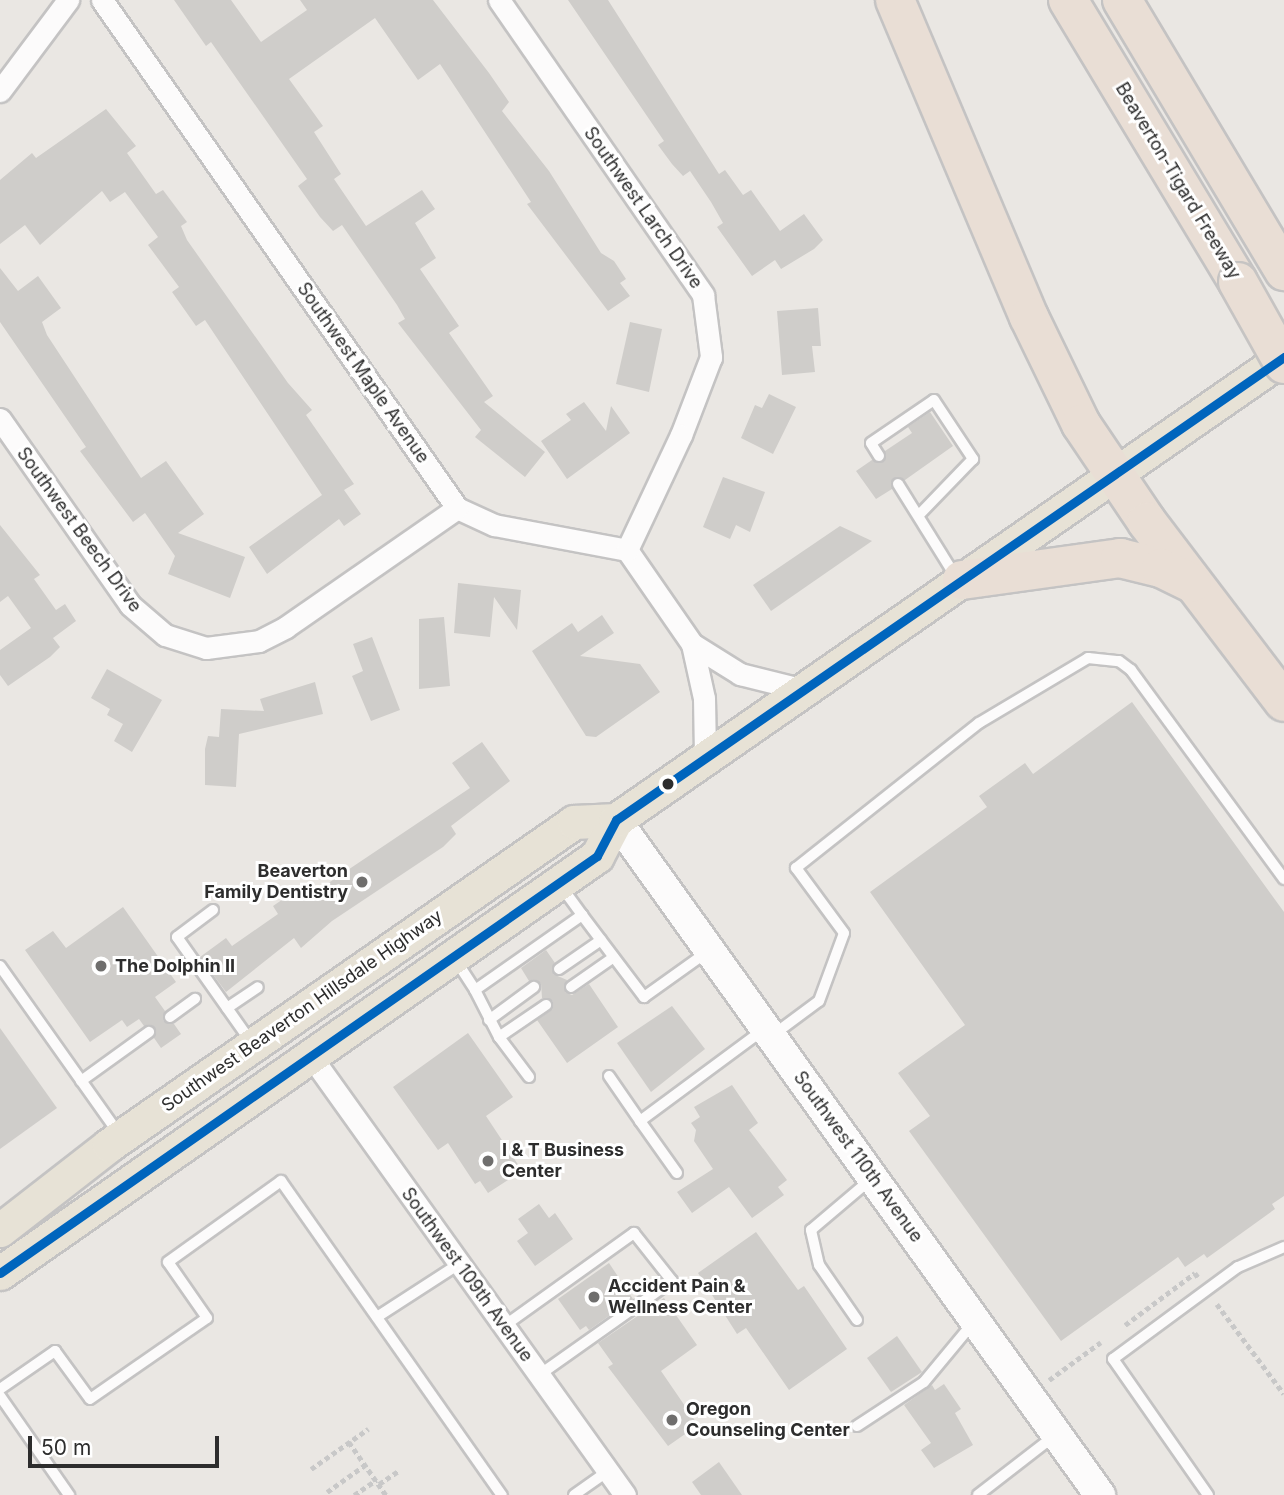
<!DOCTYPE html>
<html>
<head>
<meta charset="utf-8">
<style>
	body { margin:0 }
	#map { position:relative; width:1284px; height:1495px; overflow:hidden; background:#eae7e3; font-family:Inter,sans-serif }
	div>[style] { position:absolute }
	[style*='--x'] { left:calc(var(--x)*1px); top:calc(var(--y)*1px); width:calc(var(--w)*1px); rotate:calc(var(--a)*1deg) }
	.building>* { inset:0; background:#cfcdca }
	.path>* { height:4.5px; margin-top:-2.25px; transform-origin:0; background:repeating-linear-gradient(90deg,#c8c8c8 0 5px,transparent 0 8.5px) }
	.roads { filter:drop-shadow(2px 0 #c4c3c3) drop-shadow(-2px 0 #c4c3c3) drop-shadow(0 2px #c4c3c3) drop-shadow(0 -2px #c4c3c3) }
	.lane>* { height:10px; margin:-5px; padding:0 5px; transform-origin:5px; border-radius:5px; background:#fcfbfb }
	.street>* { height:21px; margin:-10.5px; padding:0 10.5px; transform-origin:10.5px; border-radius:10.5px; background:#fcfbfb }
	.secondary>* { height:30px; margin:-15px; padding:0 15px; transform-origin:15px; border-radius:15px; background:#fcfbfb }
	.primary>* { height:33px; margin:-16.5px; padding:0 16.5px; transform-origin:16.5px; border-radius:16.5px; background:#e7e2d6 }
	.highway>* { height:38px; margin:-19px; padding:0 19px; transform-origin:19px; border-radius:19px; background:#e9ded5 }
	.bridges { filter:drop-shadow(2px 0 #c6c4c3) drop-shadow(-2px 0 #c6c4c3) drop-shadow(0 2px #c6c4c3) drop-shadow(0 -2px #c6c4c3) }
	.highway-bridge>* { height:38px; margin:-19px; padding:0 19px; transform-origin:19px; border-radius:19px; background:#e9ded5 }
	.bus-1>* { height:9px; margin:-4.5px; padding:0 4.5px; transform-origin:4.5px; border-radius:4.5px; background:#0065bd }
	.dots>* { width:19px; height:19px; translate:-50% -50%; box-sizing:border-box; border:4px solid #fff; border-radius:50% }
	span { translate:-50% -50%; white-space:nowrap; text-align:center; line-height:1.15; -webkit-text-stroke:6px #fff; paint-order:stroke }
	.street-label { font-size:18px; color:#2d2d2d }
	.poi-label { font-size:18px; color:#2d2d2d; font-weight:700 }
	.right { translate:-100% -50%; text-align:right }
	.left { translate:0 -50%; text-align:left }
	.scale { position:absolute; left:28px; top:1436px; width:191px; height:32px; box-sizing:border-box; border:4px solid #2d2d2d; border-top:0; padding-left:9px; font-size:21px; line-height:24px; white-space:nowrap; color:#2d2d2d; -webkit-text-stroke:5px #fff; paint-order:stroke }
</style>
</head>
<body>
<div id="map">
	<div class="building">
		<i style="clip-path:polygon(174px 0,231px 0,261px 42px,307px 10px,300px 0,433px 0,489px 73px,509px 102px,502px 111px,549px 171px,601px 253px,614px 261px,626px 279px,620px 283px,630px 296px,608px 311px,527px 204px,531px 202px,440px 64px,418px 80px,375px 18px,289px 79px,323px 126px,314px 132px,341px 174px,334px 179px,366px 226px,422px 190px,435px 209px,415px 223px,436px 258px,420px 269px,459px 326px,449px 333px,493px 396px,484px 402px,545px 452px,525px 477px,475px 437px,481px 430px,398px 323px,405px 319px,397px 305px,342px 225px,333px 231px,320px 217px,298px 186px,307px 179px,211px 42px,206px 46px)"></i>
		<i style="clip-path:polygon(568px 0,608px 0,719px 174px,725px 170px,743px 195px,751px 190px,780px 231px,804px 214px,823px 240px,814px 249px,781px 269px,775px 260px,752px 276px,717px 227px,723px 223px,711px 202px,690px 171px,683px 176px,672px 164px,658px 145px,664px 141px)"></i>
		<i style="clip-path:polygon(106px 109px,136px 146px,127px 153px,156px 194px,163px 190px,187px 222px,181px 226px,187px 240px,288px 383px,312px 410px,306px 415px,354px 484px,344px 490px,361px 514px,344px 526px,339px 519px,267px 574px,249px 547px,322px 495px,205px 320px,196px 326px,172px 292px,179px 287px,148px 245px,158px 237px,125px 192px,110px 202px,102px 191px,40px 245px,25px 225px,0 244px,0 180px,32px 153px,36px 158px)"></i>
		<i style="clip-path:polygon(0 268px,18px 291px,38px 276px,61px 308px,42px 322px,47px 335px,141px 478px,166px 461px,204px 514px,178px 533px,245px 557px,230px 598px,168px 574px,175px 556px,145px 513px,133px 522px,80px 451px,86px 447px,0 322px)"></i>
		<i style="clip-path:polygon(818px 308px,821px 346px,812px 346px,815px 372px,782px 375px,777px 311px)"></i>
		<i style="clip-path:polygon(630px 322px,662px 329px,649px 392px,616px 384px)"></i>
		<i style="clip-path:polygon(769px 394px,796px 407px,773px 454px,741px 438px,755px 405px,762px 408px)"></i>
		<i style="clip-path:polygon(584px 402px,606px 431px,611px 406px,630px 433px,567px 479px,541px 441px,571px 420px,566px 414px)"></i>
		<i style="clip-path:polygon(930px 412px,953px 446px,905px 480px,893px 478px,892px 489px,876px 499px,856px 471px,872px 460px,884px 462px,885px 451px,912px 433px,908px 427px)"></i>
		<i style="clip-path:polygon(723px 477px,765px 492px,750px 532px,736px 525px,730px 539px,703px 527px)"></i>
		<i style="clip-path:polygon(0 525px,40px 575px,34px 579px,56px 610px,65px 604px,76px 621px,53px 638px,60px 647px,50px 657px,8px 686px,0 675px,0 650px,31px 628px,8px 596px,0 602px)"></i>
		<i style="clip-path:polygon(840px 526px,872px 541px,771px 611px,753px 585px)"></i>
		<i style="clip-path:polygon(458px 583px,521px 590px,517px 630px,494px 597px,490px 637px,454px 633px)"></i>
		<i style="clip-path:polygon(602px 615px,614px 633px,580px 656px,640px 664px,660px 692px,596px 737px,586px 736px,532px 651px,572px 623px,578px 632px)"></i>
		<i style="clip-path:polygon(444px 617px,450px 686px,419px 689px,419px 619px)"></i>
		<i style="clip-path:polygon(372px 637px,400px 710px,371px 721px,352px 676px,363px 671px,353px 644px)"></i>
		<i style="clip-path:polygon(107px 669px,162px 700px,132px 752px,114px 741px,123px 724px,107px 715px,110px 709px,91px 698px)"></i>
		<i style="clip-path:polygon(315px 682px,323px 714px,239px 734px,236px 787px,205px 785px,205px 749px,208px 736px,219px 737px,221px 709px,264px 711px,260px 699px)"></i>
		<i style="clip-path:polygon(1132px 702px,1284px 912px,1284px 1196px,1272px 1204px,1275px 1209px,1207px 1258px,1204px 1254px,1185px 1267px,1178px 1257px,1061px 1341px,909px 1131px,930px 1116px,898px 1073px,965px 1025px,870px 892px,987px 807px,979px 796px,1025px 763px,1033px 774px)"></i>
		<i style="clip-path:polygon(482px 742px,510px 781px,451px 826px,456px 834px,443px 847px,332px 921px,301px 948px,294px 938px,226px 992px,200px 957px,226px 938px,232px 946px,278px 914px,273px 906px,305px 884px,312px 894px,470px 788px,452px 763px)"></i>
		<i style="clip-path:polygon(123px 907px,176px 982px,155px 997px,165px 1011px,163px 1021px,174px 1024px,181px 1034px,161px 1048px,154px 1038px,155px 1027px,144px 1026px,139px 1019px,127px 1027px,122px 1020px,90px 1042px,25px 950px,53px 931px,66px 948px)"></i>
		<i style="clip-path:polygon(546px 950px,555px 963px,553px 974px,567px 980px,565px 992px,572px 995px,589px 984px,618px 1027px,567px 1063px,537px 1020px,553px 1009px,553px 1001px,542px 998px,541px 983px,529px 981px,521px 968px)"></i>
		<i style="clip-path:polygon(672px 1006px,705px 1049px,651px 1092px,617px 1043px)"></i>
		<i style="clip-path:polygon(0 1028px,57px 1108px,0 1149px)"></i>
		<i style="clip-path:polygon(468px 1033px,513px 1097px,486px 1116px,519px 1166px,505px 1175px,508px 1180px,488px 1193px,480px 1181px,475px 1184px,448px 1143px,438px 1150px,393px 1087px)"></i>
		<i style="clip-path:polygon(732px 1085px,758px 1123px,749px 1130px,787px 1180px,778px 1187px,784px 1195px,752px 1218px,729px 1187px,692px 1213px,677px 1192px,713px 1169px,694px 1141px,696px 1130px,691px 1123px,700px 1117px,694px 1107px)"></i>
		<i style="clip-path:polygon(539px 1204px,549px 1218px,555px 1213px,573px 1239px,535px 1266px,517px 1241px,528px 1233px,518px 1219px)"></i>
		<i style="clip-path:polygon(756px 1232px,798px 1290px,804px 1286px,847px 1349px,789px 1390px,746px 1328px,737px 1334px,698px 1273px)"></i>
		<i style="clip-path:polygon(609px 1263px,633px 1299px,589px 1330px,586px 1326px,580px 1330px,558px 1299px)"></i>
		<i style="clip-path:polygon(664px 1298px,697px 1345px,661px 1371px,698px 1425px,668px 1446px,608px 1367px,613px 1364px,598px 1343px)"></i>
		<i style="clip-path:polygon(897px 1336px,922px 1372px,891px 1392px,867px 1358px)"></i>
		<i style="clip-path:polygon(944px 1384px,961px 1409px,955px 1413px,973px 1445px,934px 1468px,921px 1450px,931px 1443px,904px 1405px,932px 1385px,935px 1390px)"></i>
		<i style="clip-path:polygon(719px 1462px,742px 1495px,701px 1495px,692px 1482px)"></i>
	</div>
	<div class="path">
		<i style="--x:1217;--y:1304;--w:112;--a:53.3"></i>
		<i style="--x:1125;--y:1325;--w:87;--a:-36.6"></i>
		<i style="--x:1195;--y:1273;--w:5;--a:53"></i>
		<i style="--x:1049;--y:1380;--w:64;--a:-36.2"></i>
		<i style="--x:349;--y:1442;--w:65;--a:55.1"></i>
		<i style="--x:311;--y:1469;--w:70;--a:-35.1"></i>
		<i style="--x:379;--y:1484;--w:23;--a:-34"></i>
		<i style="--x:327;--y:1492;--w:47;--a:-35.4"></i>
		<i style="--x:354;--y:1495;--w:27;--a:-34"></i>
	</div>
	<div class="roads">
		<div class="lane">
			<i style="--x:879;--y:456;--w:15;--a:-122"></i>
			<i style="--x:871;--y:443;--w:76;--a:-34.3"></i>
			<i style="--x:934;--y:400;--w:71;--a:56.5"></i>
			<i style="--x:973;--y:459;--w:78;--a:134"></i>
			<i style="--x:898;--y:484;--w:110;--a:58.1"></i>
			<i style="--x:561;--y:886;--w:36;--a:54"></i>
			<i style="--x:213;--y:910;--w:45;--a:143.1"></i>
			<i style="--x:177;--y:937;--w:128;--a:54.8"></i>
			<i style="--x:455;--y:959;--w:37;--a:57"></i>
			<i style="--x:475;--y:990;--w:131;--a:-35"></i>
			<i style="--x:582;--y:915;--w:103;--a:52.9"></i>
			<i style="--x:644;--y:997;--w:77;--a:-35.5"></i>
			<i style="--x:0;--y:966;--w:206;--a:54.7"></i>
			<i style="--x:559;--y:969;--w:51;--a:-34.6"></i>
			<i style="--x:571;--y:987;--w:52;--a:-34.9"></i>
			<i style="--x:475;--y:990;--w:53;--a:62.9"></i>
			<i style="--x:499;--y:1037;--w:50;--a:53.1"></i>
			<i style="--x:227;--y:1008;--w:37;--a:-34"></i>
			<i style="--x:170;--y:1017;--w:31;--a:-36"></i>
			<i style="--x:489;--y:1020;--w:56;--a:-36.3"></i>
			<i style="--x:773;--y:1035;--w:57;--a:-36.5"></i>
			<i style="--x:819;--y:1001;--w:72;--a:-69.8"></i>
			<i style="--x:844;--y:933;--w:81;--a:-126.4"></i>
			<i style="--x:796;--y:868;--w:233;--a:-38.4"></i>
			<i style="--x:979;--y:723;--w:127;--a:-30.8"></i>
			<i style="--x:1088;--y:658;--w:31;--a:6"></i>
			<i style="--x:1119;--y:661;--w:15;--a:37"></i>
			<i style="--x:1131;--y:670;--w:259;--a:53.8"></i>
			<i style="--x:499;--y:1037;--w:57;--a:-34.2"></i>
			<i style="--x:609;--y:1076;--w:55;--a:55.4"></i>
			<i style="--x:81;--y:1081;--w:84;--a:-35.8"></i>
			<i style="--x:677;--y:1173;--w:64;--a:-125.4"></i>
			<i style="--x:640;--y:1121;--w:153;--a:-36.5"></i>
			<i style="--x:377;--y:1317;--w:98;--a:-32.9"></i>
			<i style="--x:857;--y:1320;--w:67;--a:-124.6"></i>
			<i style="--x:819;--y:1265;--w:36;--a:-103"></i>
			<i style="--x:811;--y:1230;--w:77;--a:-40.3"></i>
			<i style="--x:504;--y:1326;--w:160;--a:-35.6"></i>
			<i style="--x:634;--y:1233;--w:61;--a:51.6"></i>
			<i style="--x:672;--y:1281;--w:163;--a:144.7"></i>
			<i style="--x:0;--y:1389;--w:67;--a:-34.6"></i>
			<i style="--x:55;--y:1351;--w:59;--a:53.9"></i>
			<i style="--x:90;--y:1399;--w:142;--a:-34.7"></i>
			<i style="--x:207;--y:1318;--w:68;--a:-124.9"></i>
			<i style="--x:168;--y:1262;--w:139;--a:-35.6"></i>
			<i style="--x:281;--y:1181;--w:384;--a:54.9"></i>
			<i style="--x:0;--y:1396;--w:121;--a:55.1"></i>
			<i style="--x:857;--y:1426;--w:80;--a:-33.3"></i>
			<i style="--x:924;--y:1382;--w:77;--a:-50.3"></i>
			<i style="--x:574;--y:1495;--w:42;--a:-35.2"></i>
			<i style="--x:978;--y:1495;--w:96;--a:-37.8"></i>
			<i style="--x:1208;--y:1495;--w:166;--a:-124.9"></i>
			<i style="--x:1113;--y:1359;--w:155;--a:-36.4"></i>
			<i style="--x:1238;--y:1267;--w:50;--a:-23.5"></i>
		</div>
		<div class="street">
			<i style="--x:102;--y:0;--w:620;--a:55.05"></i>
			<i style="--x:457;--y:508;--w:41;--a:24.7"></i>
			<i style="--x:494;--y:525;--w:135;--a:10.6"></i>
			<i style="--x:627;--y:550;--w:114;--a:55.3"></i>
			<i style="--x:692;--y:644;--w:55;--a:77.5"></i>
			<i style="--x:704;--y:698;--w:59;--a:89"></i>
			<i style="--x:499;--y:0;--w:359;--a:55.3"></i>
			<i style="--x:703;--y:295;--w:63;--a:82.6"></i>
			<i style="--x:711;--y:357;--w:84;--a:111"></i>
			<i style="--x:681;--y:435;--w:127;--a:115.2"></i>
			<i style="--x:0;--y:91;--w:114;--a:-53.2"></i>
			<i style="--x:0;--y:419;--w:227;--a:55"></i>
			<i style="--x:130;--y:605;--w:46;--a:40.6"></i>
			<i style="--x:165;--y:635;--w:43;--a:17.6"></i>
			<i style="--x:206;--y:648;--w:53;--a:-7.5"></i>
			<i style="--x:259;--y:641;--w:30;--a:-27"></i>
			<i style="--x:286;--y:627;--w:208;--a:-34.8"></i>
			<i style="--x:692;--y:644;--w:57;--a:32"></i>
			<i style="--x:740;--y:674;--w:66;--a:14"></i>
			<i style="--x:310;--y:1055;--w:541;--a:54.4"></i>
		</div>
		<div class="secondary">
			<i style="--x:616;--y:820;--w:831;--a:54.36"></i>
		</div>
		<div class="primary">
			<i style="--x:0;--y:1230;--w:138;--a:-37.9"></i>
			<i style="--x:109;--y:1145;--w:566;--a:-34.78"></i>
			<i style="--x:574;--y:822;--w:42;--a:-2.7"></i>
			<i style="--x:0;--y:1273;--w:728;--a:-34.93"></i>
			<i style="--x:597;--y:856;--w:41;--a:-62.2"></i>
			<i style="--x:616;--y:820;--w:813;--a:-34.73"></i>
		</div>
		<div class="highway">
			<i style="--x:895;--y:0;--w:344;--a:67.1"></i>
			<i style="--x:1029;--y:317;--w:119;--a:64.1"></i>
			<i style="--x:1081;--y:424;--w:118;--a:56"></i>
			<i style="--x:1147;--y:522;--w:226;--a:52.7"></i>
			<i style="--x:1068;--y:0;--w:329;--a:58.9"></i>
			<i style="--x:1122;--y:0;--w:316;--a:59.1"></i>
			<i style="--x:962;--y:580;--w:160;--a:-7.9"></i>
			<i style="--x:1120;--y:558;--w:42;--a:13.7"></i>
			<i style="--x:1161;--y:568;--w:34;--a:26"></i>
		</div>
	</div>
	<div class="bridges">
		<div class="highway-bridge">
			<i style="--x:1238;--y:282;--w:94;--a:60.7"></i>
		</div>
	</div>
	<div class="bus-1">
		<i style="--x:0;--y:1273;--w:728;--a:-34.93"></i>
		<i style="--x:597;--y:856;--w:41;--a:-62.2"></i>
		<i style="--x:616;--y:820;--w:813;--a:-34.73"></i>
	</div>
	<div class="dots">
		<i style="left:668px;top:784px;background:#2d2d2d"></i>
		<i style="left:362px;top:882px;background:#6f6e6d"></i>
		<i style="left:101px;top:966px;background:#6f6e6d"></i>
		<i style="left:488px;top:1161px;background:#6f6e6d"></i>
		<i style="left:594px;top:1297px;background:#6f6e6d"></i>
		<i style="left:672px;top:1420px;background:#6f6e6d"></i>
	</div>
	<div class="street-label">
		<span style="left:1178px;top:181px;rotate:59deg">Beaverton-Tigard Freeway</span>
		<span style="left:643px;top:208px;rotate:55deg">Southwest Larch Drive</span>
		<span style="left:363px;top:373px;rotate:55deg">Southwest Maple Avenue</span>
		<span style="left:79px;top:530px;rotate:54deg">Southwest Beech Drive</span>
		<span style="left:302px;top:1011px;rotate:-35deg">Southwest Beaverton Hillsdale Highway</span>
		<span style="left:858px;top:1157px;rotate:54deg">Southwest 110th Avenue</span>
		<span style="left:467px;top:1275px;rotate:54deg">Southwest 109th Avenue</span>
	</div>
	<div class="poi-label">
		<span class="right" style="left:348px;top:882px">Beaverton<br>Family Dentistry</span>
		<span class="left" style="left:115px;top:966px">The Dolphin II</span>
		<span class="left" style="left:502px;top:1161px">I &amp; T Business<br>Center</span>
		<span class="left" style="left:608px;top:1297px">Accident Pain &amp;<br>Wellness Center</span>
		<span class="left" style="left:686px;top:1420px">Oregon<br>Counseling Center</span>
	</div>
	<div class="scale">50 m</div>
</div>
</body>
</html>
